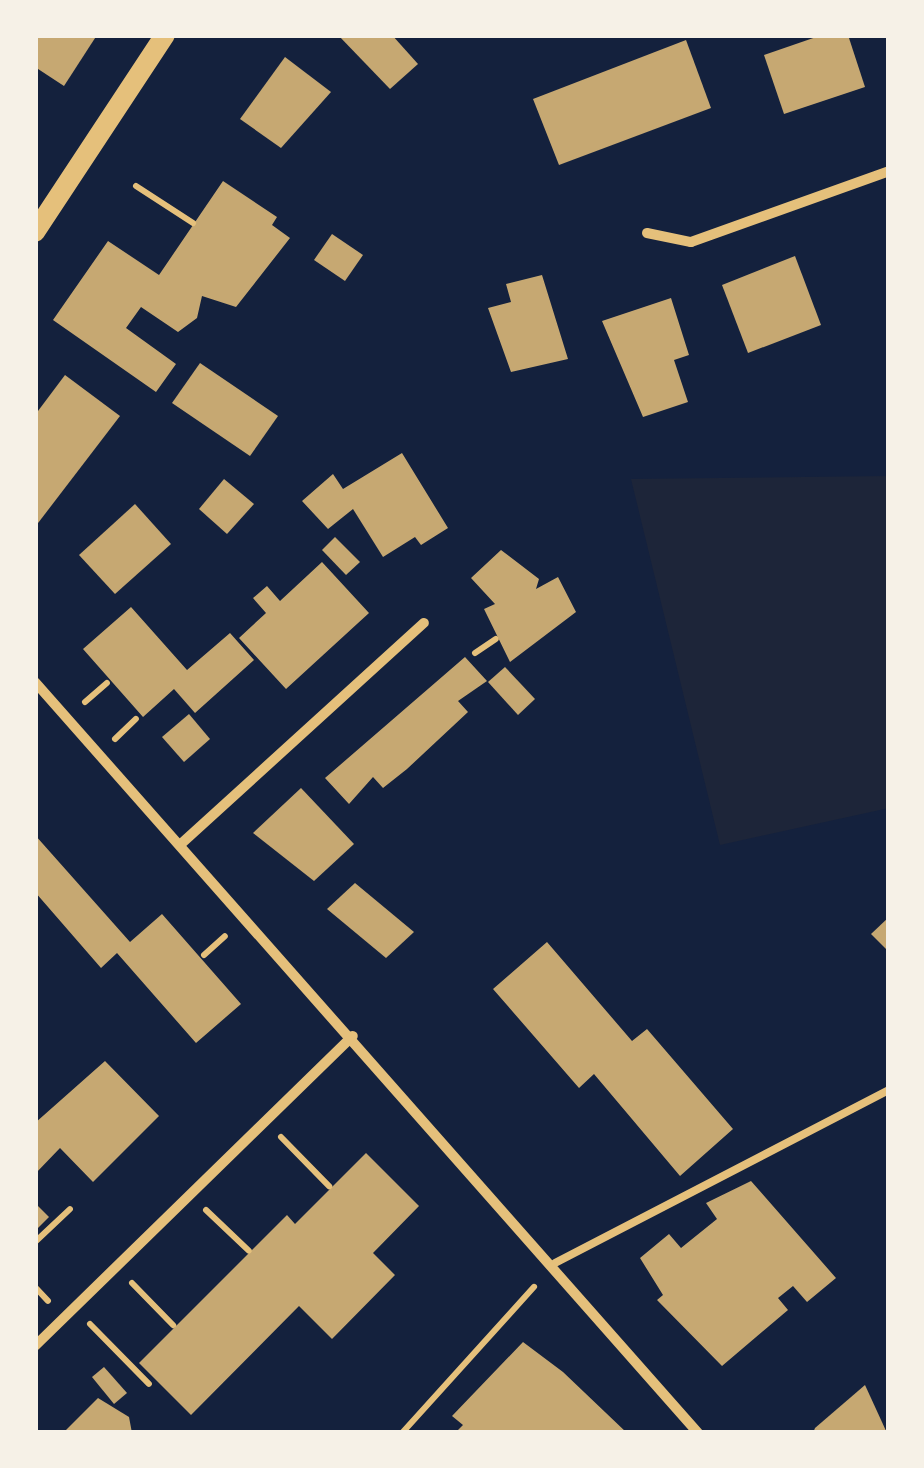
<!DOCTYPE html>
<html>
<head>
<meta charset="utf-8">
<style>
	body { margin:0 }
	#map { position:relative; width:924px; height:1468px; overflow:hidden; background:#14213d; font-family:"Zilla Slab",serif }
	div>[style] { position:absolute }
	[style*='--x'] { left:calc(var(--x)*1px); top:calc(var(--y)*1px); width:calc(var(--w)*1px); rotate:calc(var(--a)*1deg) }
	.green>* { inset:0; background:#1d2539 }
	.building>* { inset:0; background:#c6a872 }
	.path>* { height:6px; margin:-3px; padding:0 3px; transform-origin:3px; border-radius:3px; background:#e5c07b }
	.service>* { height:8px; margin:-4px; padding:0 4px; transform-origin:4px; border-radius:4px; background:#e5c07b }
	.minor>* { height:10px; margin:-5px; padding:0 5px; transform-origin:5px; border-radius:5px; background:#e5c07b }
	.secondary>* { height:20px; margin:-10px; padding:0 10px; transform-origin:10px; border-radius:10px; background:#e5c07b }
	span { translate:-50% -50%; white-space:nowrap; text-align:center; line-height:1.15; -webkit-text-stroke:10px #f6f1e7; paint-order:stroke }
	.frame { position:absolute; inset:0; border:38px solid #f6f1e7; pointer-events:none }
</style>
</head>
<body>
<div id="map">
	<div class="green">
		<i style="clip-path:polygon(889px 476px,889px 808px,720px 845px,631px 479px)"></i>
	</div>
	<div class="building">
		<i style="clip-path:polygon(35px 35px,97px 35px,64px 86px,35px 67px)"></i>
		<i style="clip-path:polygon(338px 35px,392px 35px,418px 64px,390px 89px)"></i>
		<i style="clip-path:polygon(822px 35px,848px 35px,865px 87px,784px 114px,764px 55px)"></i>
		<i style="clip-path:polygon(686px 40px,711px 108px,559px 165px,533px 99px)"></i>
		<i style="clip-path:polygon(285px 57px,331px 92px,281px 148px,240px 119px)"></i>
		<i style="clip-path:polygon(223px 181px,277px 217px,272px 225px,290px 238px,236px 307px,202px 296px,197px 318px,178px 332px,141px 307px,126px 328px,176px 364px,156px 392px,53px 320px,108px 241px,159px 275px)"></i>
		<i style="clip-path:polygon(332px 234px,363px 255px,345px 281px,314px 260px)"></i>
		<i style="clip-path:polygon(795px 256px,821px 325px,748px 353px,722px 285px)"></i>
		<i style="clip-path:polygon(542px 275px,568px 359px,511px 372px,488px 308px,511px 302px,506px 284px)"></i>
		<i style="clip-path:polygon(671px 298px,689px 355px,674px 360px,688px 402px,643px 417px,602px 321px)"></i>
		<i style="clip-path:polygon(200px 363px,278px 416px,250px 456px,172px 403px)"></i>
		<i style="clip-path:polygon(65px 375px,120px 416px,35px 527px,35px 415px)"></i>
		<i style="clip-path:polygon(402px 453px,448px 528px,421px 545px,415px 537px,383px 557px,353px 509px,328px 529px,302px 501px,333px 474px,343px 489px)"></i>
		<i style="clip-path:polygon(224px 479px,254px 504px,227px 534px,199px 509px)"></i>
		<i style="clip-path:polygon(135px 504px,171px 544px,115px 594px,79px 555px)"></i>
		<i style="clip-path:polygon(335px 537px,360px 562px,346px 575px,322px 550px)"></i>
		<i style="clip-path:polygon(501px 550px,539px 579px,536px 589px,558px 577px,576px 612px,510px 662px,484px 609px,495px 604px,471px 578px)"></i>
		<i style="clip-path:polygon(322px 562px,369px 613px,286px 689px,239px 638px,266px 613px,253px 598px,267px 586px,280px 601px)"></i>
		<i style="clip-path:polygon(131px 607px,187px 670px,230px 633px,254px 660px,195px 713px,174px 689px,143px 717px,83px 649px)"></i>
		<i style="clip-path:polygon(465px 657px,487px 681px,458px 701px,468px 712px,407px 769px,383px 788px,373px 777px,349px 804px,325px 778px)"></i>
		<i style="clip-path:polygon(505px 667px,535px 699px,518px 715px,488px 682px)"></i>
		<i style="clip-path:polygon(189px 714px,210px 739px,184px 762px,162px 737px)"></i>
		<i style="clip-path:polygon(301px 788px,354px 844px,314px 881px,253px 833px)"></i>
		<i style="clip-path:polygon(35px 835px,130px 942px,162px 914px,241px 1004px,196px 1043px,117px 953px,101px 968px,35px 892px)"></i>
		<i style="clip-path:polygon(355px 883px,414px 932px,386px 958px,327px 909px)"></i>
		<i style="clip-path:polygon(889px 917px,889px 952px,871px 934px)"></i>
		<i style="clip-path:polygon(547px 942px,632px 1041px,647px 1029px,733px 1129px,680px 1176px,594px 1074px,579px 1088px,493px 989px)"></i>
		<i style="clip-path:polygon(105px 1061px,159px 1116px,93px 1182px,60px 1148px,35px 1174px,35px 1123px)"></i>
		<i style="clip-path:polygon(366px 1153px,419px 1206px,373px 1253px,395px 1275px,332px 1339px,299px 1306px,191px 1415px,139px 1363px,287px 1215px,295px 1224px)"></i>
		<i style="clip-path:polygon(751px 1181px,836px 1278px,807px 1302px,793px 1286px,778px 1298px,788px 1310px,722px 1366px,657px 1300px,663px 1295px,640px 1258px,669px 1234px,681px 1248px,717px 1219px,706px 1203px)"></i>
		<i style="clip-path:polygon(35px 1203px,49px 1217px,35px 1231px)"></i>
		<i style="clip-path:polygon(523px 1342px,563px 1372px,627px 1433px,455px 1433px,463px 1425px,452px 1416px)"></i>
		<i style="clip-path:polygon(104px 1367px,127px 1393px,114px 1404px,92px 1377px)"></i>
		<i style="clip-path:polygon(865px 1385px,887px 1433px,813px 1433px,815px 1428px)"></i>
		<i style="clip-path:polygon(98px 1398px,129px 1417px,132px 1433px,63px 1433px)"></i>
	</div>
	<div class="path">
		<i style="--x:136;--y:186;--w:68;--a:33"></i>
		<i style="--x:475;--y:653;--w:25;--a:-34"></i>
		<i style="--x:85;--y:702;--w:29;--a:-41"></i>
		<i style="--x:115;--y:739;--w:29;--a:-44"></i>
		<i style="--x:204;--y:955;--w:28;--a:-42"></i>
		<i style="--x:281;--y:1137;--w:69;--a:45.6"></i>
		<i style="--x:206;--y:1210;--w:59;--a:43.6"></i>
		<i style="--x:35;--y:1242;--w:48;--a:-43.3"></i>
		<i style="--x:132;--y:1283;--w:59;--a:45.7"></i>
		<i style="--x:35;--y:1287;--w:19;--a:47"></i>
		<i style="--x:90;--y:1324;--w:84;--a:45.5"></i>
		<i style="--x:402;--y:1433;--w:197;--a:-47.9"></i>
	</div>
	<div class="service">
		<i style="--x:555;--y:1263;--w:376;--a:-27.4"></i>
	</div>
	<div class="minor">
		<i style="--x:647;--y:233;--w:45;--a:11.6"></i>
		<i style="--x:691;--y:242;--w:210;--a:-19.7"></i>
		<i style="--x:35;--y:682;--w:1002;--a:48.56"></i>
		<i style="--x:182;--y:843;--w:327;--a:-42.3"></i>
		<i style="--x:35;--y:1346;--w:444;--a:-44.3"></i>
	</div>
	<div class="secondary">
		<i style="--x:35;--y:232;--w:236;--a:-56.6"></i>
	</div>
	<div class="frame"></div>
</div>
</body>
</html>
